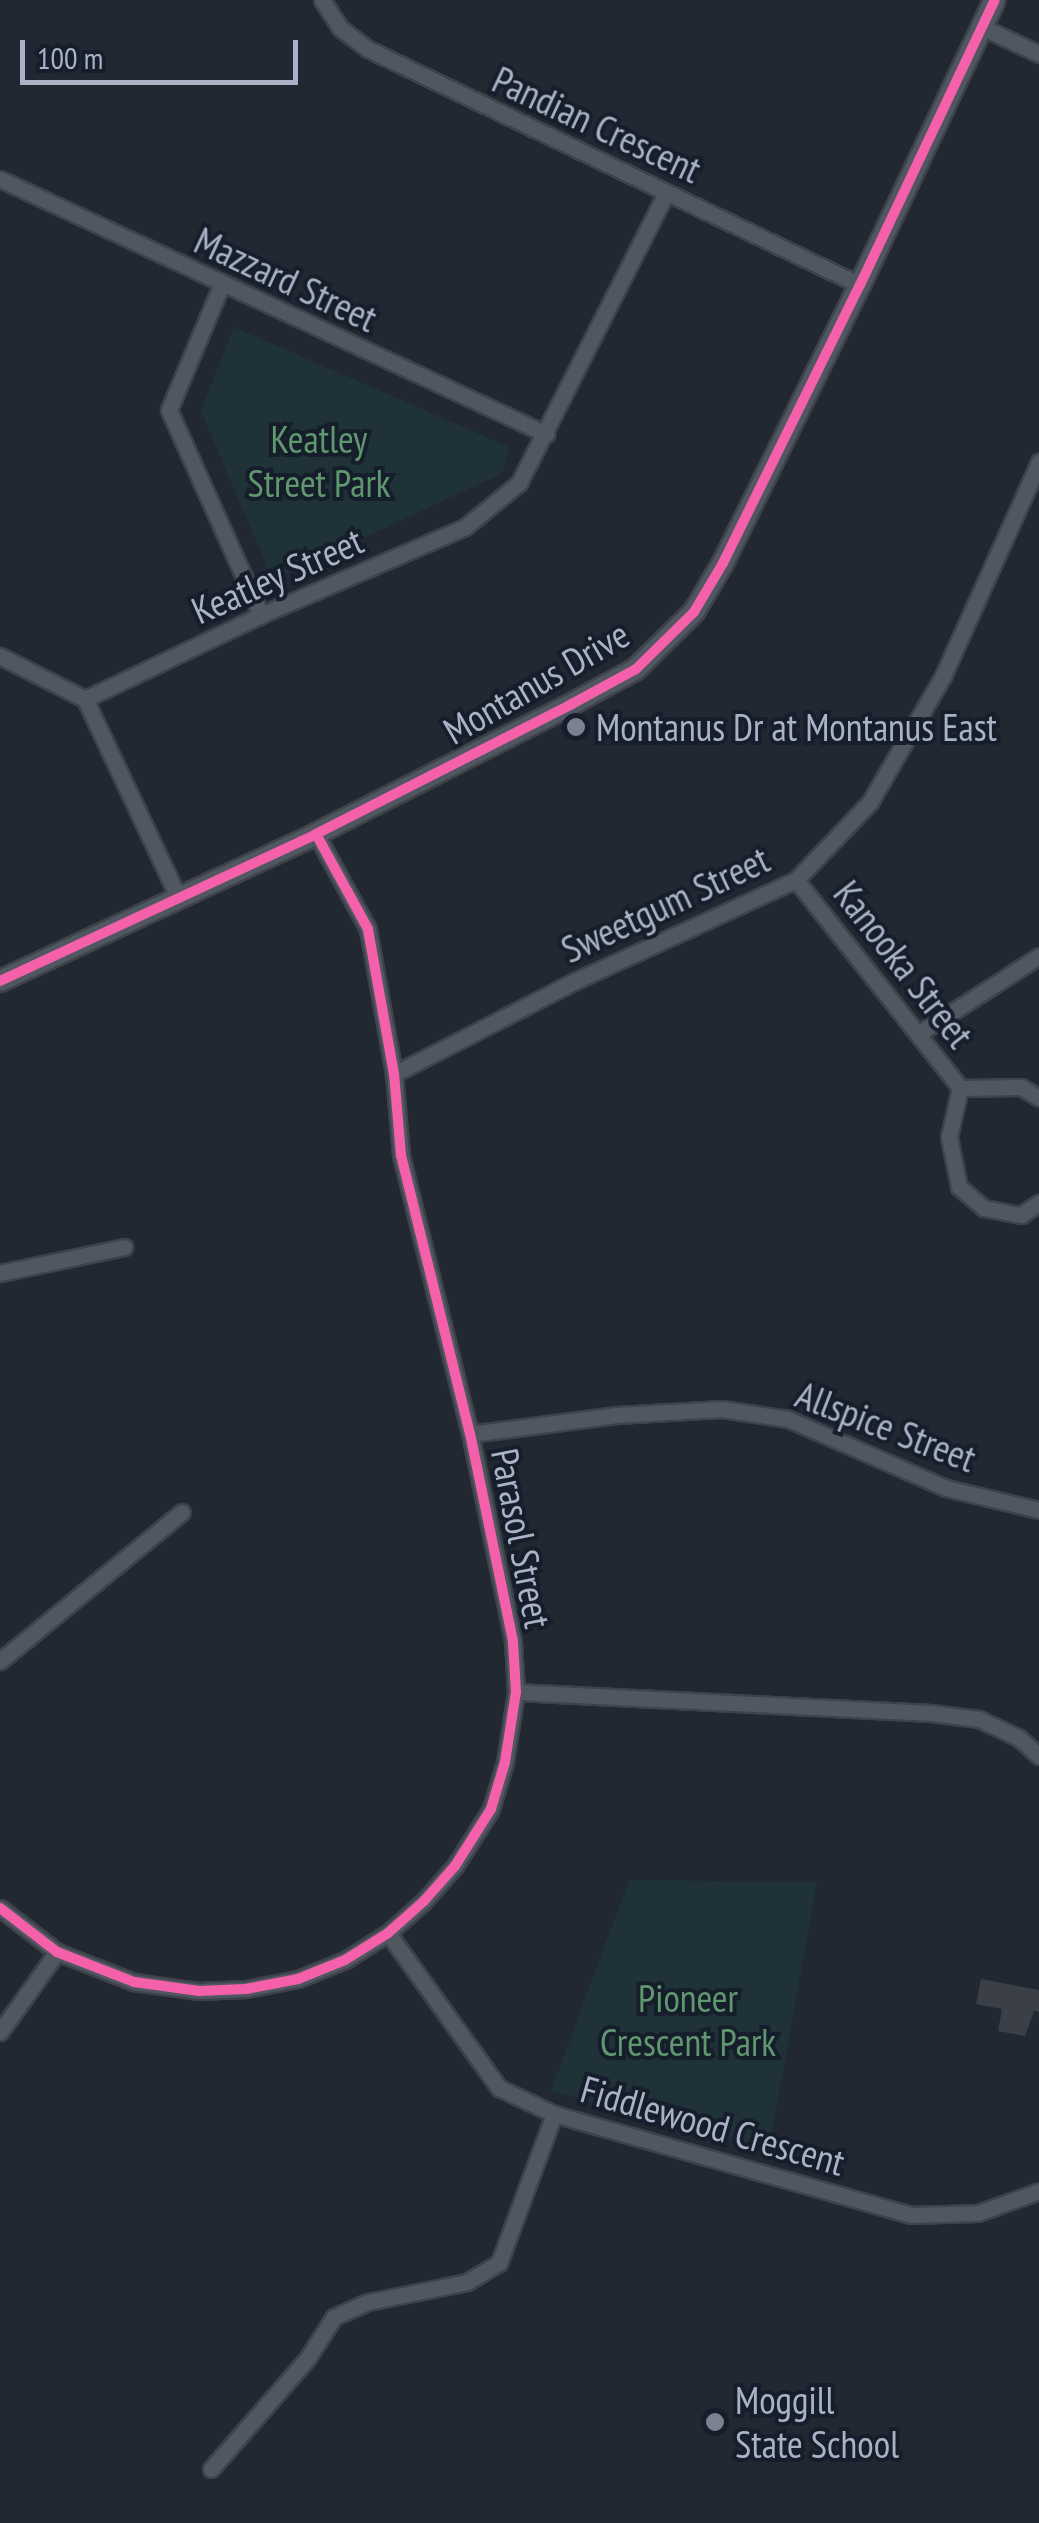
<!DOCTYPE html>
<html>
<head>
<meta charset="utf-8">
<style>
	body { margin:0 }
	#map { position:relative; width:1039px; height:2523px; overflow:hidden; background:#222831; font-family:"PT Sans Narrow",sans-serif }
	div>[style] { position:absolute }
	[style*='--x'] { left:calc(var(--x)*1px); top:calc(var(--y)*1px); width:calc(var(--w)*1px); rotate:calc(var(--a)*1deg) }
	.green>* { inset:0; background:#1f3237 }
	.building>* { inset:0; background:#3a3f48 }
	.roads { filter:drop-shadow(2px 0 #3e424a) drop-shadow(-2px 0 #3e424a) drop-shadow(0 2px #3e424a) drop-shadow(0 -2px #3e424a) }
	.minor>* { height:15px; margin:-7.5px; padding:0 7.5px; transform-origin:7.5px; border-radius:7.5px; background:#515760 }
	.tertiary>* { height:20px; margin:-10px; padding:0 10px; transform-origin:10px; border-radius:10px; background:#515760 }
	.cycleway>* { height:10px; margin:-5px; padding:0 5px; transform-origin:5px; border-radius:5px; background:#f560ab }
	.dots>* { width:28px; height:28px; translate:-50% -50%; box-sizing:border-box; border:5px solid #161e2b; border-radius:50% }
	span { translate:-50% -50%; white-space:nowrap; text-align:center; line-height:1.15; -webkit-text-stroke:8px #161e2b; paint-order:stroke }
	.street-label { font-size:38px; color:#a9b3c5 }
	.park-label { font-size:38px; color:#5f976e }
	.poi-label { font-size:38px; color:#a9b3c5 }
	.left { translate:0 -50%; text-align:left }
	.scale { position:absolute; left:20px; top:40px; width:278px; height:45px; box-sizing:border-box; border:5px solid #a9b3c5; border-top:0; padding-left:12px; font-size:30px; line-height:35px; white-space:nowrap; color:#a9b3c5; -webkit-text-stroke:8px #161e2b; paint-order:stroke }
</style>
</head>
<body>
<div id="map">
	<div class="green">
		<i style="clip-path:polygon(234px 327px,509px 447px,503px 473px,273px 580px,201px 411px)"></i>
		<i style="clip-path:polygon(629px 1880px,817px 1882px,769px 2149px,551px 2091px)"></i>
	</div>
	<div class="building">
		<i style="clip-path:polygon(981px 1979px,1039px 1990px,1039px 2012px,1034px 2011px,1025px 2036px,998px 2031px,1002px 2009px,976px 2004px)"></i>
	</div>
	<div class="roads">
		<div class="minor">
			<i style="--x:322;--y:0;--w:33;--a:57"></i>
			<i style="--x:340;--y:28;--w:35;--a:37"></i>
			<i style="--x:368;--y:49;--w:546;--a:25.63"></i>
			<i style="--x:982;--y:27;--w:63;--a:25.3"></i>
			<i style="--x:0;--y:179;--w:603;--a:25.03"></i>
			<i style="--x:221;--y:286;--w:134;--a:112.8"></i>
			<i style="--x:169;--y:410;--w:225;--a:65.8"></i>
			<i style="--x:0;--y:656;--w:95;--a:26.8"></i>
			<i style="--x:85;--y:699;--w:219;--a:64.8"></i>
			<i style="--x:85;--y:699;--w:195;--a:-25.5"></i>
			<i style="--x:261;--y:615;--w:222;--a:-23.3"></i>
			<i style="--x:465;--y:527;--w:70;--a:-39.2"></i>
			<i style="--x:519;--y:483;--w:325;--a:-63.1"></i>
			<i style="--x:796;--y:880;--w:265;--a:51.7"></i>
			<i style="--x:918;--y:1034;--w:144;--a:-32.8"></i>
			<i style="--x:394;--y:1074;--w:203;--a:-27.2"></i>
			<i style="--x:575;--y:981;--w:243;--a:-24.6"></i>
			<i style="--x:796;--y:880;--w:108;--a:-46.5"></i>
			<i style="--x:870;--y:802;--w:146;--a:-59.9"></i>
			<i style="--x:943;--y:676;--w:235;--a:-65.8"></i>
			<i style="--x:960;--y:1088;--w:50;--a:102.7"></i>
			<i style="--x:949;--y:1137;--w:51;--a:78.7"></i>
			<i style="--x:959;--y:1187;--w:33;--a:40"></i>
			<i style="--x:984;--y:1208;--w:38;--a:11"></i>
			<i style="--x:1021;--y:1215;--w:22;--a:-34"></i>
			<i style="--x:960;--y:1088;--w:61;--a:-0.9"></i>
			<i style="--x:1021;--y:1087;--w:21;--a:31"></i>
			<i style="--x:0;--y:1273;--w:127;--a:-11.8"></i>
			<i style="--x:470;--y:1434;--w:148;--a:-7.4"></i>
			<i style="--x:617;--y:1415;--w:105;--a:-3.3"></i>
			<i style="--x:722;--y:1409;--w:67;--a:8.6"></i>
			<i style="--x:788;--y:1419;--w:172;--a:23.6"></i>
			<i style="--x:946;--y:1488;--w:96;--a:13.3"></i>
			<i style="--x:0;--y:1661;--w:235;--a:-39.3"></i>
			<i style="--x:516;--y:1692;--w:416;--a:2.9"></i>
			<i style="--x:931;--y:1713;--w:48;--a:7.1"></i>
			<i style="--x:979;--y:1719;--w:44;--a:25.4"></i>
			<i style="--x:1019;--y:1738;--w:27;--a:42"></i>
			<i style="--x:0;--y:1908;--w:72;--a:37.7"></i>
			<i style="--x:57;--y:1952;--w:83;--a:21.3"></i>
			<i style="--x:134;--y:1982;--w:66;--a:7.9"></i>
			<i style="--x:199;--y:1991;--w:47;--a:-2.4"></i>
			<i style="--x:246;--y:1989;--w:53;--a:-10.9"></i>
			<i style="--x:298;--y:1979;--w:51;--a:-22"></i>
			<i style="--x:345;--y:1960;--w:51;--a:-32.1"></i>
			<i style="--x:388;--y:1933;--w:48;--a:-41.6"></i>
			<i style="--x:424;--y:1901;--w:47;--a:-48.5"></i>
			<i style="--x:455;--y:1866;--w:67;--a:-57.7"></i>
			<i style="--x:491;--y:1809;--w:49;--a:-73.4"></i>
			<i style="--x:505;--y:1762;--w:71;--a:-81.1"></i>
			<i style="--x:516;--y:1692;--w:51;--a:-93.4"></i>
			<i style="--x:513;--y:1641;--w:211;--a:-101.7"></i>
			<i style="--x:470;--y:1434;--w:287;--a:-103.9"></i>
			<i style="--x:401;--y:1155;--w:81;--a:-94.9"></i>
			<i style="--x:394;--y:1074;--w:147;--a:-100.2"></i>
			<i style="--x:368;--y:929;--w:108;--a:-118.7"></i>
			<i style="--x:388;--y:1933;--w:191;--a:54.4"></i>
			<i style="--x:499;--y:2088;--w:61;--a:25.3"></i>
			<i style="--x:554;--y:2114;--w:371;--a:15.8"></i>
			<i style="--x:911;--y:2215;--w:67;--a:-1.7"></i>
			<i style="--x:978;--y:2213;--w:65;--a:-19.8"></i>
			<i style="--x:0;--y:2032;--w:98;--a:-54.5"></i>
			<i style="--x:211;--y:2469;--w:146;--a:-48.9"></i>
			<i style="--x:307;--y:2359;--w:50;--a:-57.3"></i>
			<i style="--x:334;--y:2317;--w:37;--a:-24"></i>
			<i style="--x:368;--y:2302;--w:101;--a:-11.4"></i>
			<i style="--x:467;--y:2282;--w:37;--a:-31"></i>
			<i style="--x:499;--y:2263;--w:159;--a:-69.7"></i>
		</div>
		<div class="tertiary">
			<i style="--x:0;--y:981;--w:349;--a:-24.9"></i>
			<i style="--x:316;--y:834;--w:285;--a:-26.9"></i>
			<i style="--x:570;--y:705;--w:75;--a:-28.6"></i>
			<i style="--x:636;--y:669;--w:81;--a:-44.5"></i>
			<i style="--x:694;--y:612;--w:57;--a:-59.4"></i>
			<i style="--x:723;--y:563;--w:310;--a:-63.8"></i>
			<i style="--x:860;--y:285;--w:315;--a:-64.7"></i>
		</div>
	</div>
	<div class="cycleway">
		<i style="--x:0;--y:981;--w:349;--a:-24.9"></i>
		<i style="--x:316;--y:834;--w:285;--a:-26.9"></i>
		<i style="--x:570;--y:705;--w:75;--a:-28.6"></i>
		<i style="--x:636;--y:669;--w:81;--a:-44.5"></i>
		<i style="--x:694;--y:612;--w:57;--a:-59.4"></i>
		<i style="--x:723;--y:563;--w:310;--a:-63.8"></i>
		<i style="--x:860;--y:285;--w:315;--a:-64.7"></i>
		<i style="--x:0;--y:1908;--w:72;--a:37.7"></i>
		<i style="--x:57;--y:1952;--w:83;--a:21.3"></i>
		<i style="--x:134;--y:1982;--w:66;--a:7.9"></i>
		<i style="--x:199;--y:1991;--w:47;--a:-2.4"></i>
		<i style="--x:246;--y:1989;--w:53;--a:-10.9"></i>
		<i style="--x:298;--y:1979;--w:51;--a:-22"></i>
		<i style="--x:345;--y:1960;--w:51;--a:-32.1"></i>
		<i style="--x:388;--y:1933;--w:48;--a:-41.6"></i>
		<i style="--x:424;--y:1901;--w:47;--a:-48.5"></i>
		<i style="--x:455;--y:1866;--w:67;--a:-57.7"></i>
		<i style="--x:491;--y:1809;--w:49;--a:-73.4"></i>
		<i style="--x:505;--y:1762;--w:71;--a:-81.1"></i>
		<i style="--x:516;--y:1692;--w:51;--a:-93.4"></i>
		<i style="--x:513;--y:1641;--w:211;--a:-101.7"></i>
		<i style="--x:470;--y:1434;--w:287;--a:-103.9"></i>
		<i style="--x:401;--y:1155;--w:81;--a:-94.9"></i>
		<i style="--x:394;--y:1074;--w:147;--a:-100.2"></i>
		<i style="--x:368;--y:929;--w:108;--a:-118.7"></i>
	</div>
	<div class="dots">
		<i style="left:576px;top:727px;background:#7a8291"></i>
		<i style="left:715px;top:2422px;background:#7a8291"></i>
	</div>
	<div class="street-label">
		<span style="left:597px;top:124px;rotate:25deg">Pandian Crescent</span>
		<span style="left:286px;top:279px;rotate:25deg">Mazzard Street</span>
		<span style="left:277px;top:575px;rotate:-24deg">Keatley Street</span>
		<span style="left:536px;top:682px;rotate:-30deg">Montanus Drive</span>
		<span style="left:665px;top:904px;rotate:-25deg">Sweetgum Street</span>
		<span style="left:904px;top:964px;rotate:52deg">Kanooka Street</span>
		<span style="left:886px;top:1426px;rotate:21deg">Allspice Street</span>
		<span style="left:522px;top:1538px;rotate:79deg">Parasol Street</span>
		<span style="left:713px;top:2125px;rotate:16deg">Fiddlewood Crescent</span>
	</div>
	<div class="park-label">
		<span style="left:319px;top:461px">Keatley<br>Street Park</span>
		<span style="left:688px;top:2020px">Pioneer<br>Crescent Park</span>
	</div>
	<div class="poi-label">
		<span class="left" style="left:596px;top:727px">Montanus Dr at Montanus East</span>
		<span class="left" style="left:735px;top:2422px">Moggill<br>State School</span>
	</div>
	<div class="scale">100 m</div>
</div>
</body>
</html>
